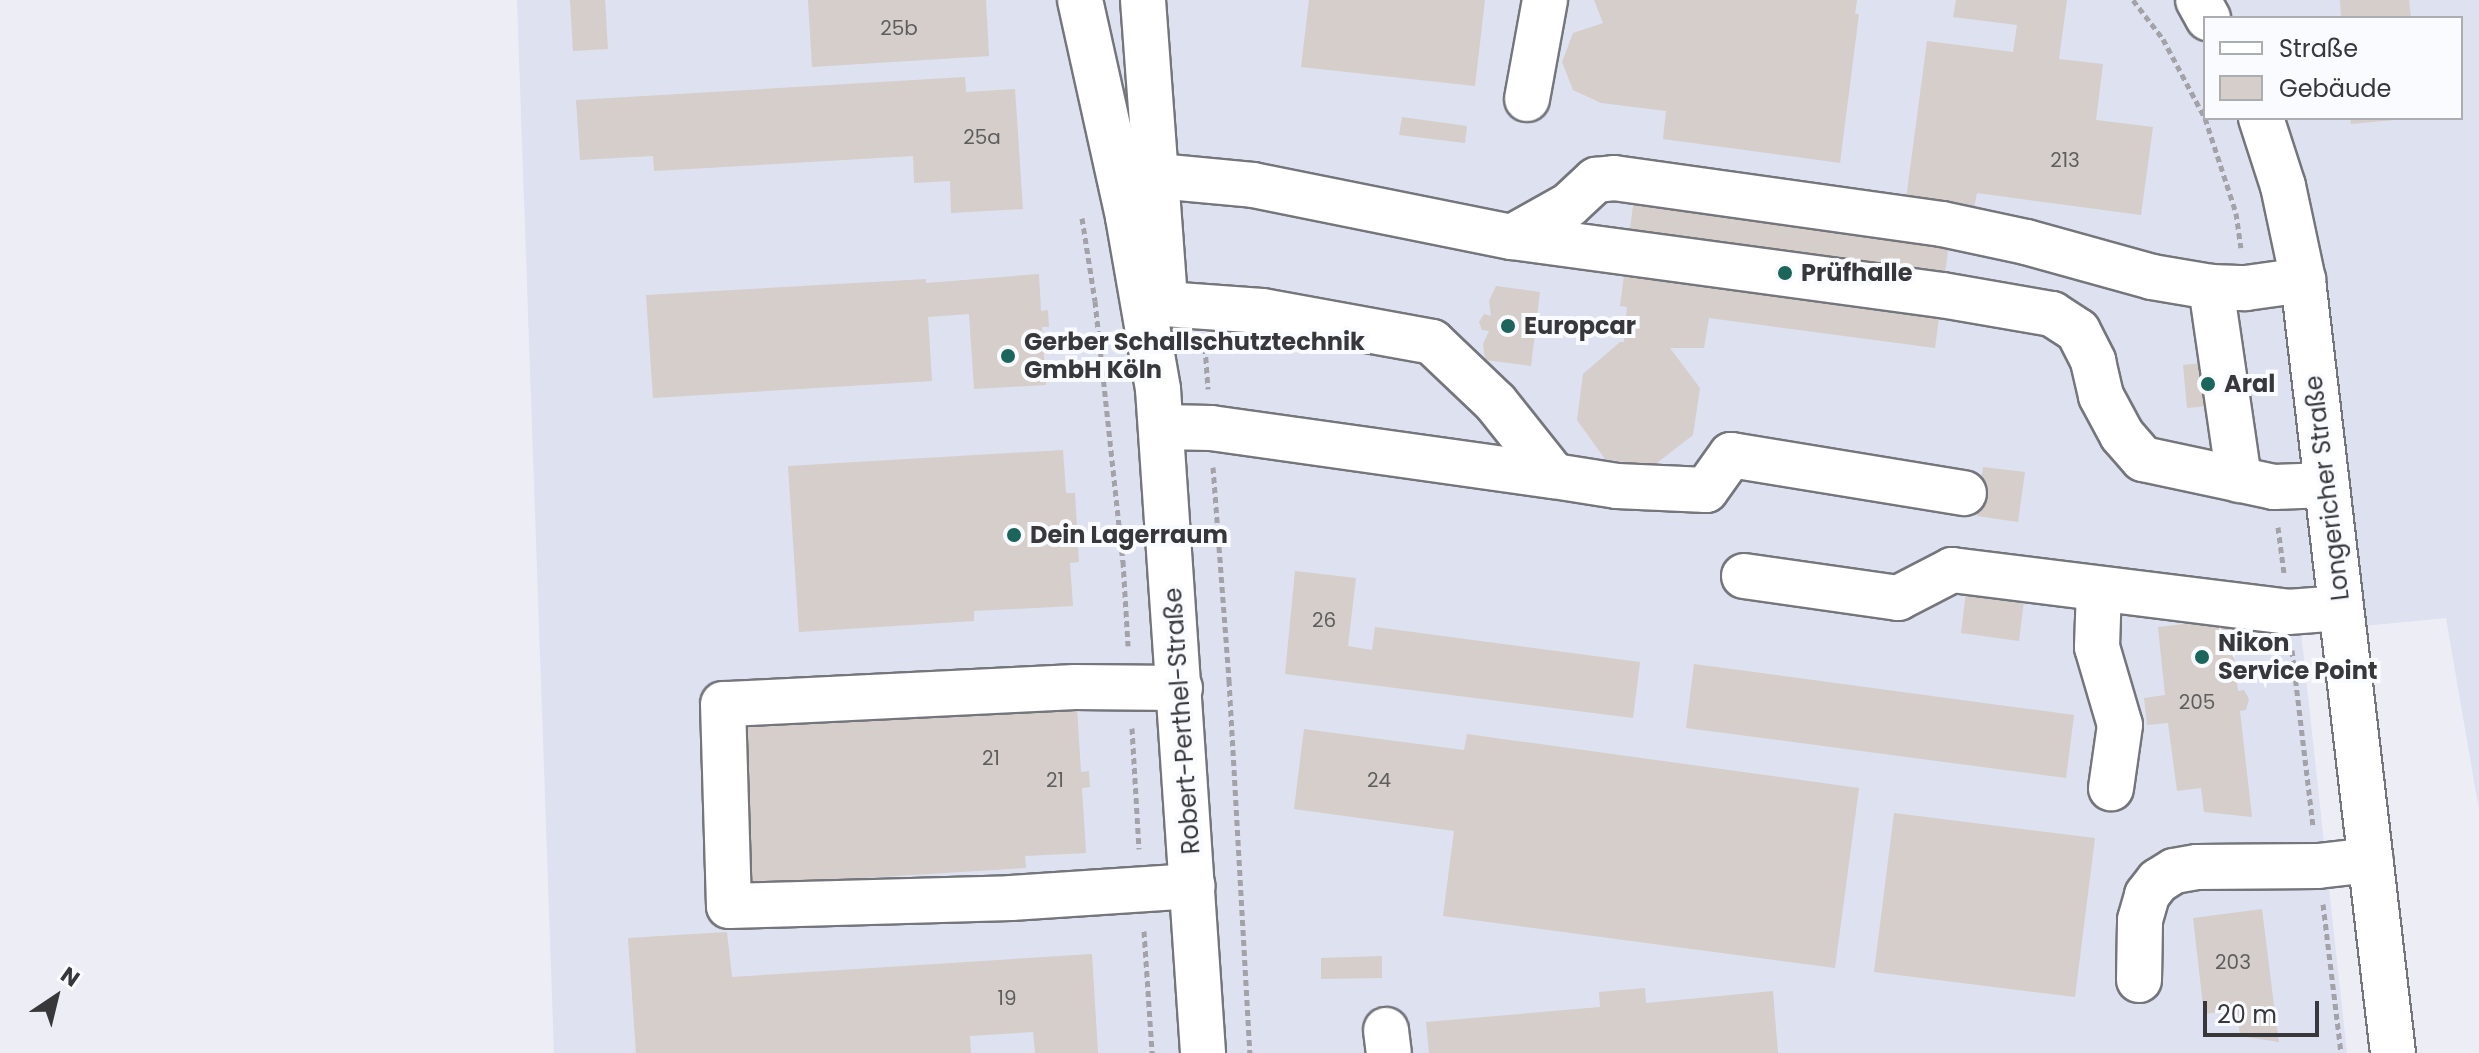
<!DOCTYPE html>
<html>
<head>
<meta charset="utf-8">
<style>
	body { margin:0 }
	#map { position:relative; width:2479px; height:1053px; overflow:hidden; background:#ecedf5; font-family:Poppins,sans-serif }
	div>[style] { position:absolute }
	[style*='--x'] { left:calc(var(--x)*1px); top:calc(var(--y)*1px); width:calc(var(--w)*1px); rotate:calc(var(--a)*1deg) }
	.built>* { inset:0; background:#dee1f0 }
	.building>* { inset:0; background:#d5ceca }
	.path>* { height:5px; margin-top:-2.5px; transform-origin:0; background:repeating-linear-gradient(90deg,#a2a2a8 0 6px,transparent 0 10px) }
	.roads { filter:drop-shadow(2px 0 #75767c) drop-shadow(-2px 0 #75767c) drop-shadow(0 2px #75767c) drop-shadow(0 -2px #75767c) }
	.minor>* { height:44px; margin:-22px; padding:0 22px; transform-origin:22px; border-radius:22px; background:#fff }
	.dots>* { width:22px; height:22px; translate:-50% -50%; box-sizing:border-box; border:4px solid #fafbfe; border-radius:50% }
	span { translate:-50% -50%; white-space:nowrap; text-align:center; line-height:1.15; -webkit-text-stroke:8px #fafbfe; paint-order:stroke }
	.number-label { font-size:20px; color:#5f5e5f }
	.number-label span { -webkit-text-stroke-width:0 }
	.poi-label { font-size:24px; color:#38383b; font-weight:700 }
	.left { translate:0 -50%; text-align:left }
	.street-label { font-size:24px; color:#38383b }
	.legend { position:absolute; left:2203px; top:16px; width:260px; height:104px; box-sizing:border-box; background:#fafbfe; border:2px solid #acadb0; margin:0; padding:10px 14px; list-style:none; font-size:24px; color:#38383b }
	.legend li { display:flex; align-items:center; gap:16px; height:40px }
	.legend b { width:40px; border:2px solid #acadb0 }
	.north { position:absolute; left:16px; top:957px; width:80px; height:80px; -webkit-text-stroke:6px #fafbfe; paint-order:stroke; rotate:35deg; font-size:22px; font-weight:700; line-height:32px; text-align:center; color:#38383b }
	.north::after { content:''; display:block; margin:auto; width:28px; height:36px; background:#38383b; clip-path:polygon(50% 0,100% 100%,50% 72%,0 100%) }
	.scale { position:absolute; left:2203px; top:1001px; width:116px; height:36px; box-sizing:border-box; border:4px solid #38383b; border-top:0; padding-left:10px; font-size:24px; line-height:28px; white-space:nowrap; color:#38383b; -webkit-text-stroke:6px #fafbfe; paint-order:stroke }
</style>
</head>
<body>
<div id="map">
	<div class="built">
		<i style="clip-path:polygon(evenodd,517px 0,2479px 0,2479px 810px,2446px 618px,2301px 632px,2347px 1053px,554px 1053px,517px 0,2205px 18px,2461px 18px,2461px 118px,2205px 118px,2205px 18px)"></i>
	</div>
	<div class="building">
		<i style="clip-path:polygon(570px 0,605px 0,608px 49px,573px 51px)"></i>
		<i style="clip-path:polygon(808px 0,986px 0,989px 56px,812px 67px)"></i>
		<i style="clip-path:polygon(1309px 0,1485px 0,1475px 86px,1301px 67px)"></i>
		<i style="clip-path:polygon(1594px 0,1857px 0,1855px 14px,1859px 14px,1840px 163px,1663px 139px,1666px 111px,1601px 103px,1573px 90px,1562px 62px,1573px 33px,1603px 23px)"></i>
		<i style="clip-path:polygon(1956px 0,2067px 0,2059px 59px,2103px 64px,2096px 120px,2153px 127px,2141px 215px,1977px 193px,1974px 208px,1906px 199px,1927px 41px,2013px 52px,2017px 25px,1953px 17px)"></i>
		<i style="clip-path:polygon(2340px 0,2409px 0,2411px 18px,2341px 18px)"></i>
		<i style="clip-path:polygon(965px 77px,966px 92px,1015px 89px,1023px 209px,951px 213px,950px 181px,914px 183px,913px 156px,654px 171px,653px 156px,580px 160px,576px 100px)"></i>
		<i style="clip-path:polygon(1402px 117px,1467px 126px,1465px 143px,1399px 135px)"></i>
		<i style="clip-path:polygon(2350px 118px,2395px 118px,2395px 120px,2351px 124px)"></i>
		<i style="clip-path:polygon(1634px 198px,1950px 236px,1935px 348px,1709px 318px,1704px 348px,1670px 348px,1700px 388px,1693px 435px,1653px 466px,1605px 459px,1577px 420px,1583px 374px,1620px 342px,1624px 342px,1627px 307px,1620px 306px)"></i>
		<i style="clip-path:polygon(1039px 274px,1041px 311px,1048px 310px,1049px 327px,1042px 327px,1046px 385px,974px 389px,969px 314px,928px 317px,932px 381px,653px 398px,646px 295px,926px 279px,926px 283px)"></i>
		<i style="clip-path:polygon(1496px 286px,1540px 292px,1531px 366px,1485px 360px,1483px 344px,1489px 331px,1482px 330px,1479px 322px,1484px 314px,1491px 316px,1489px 301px)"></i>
		<i style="clip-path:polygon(2213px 362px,2217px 405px,2187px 408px,2183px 365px)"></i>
		<i style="clip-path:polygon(1063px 450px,1066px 493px,1075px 493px,1079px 562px,1070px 563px,1073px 606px,974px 611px,974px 621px,799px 632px,788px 466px)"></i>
		<i style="clip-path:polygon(1983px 467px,2025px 472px,2018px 522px,1977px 516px)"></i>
		<i style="clip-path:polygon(1295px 571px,1356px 578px,1348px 646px,1372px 650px,1375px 627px,1640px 662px,1633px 718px,1285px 674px)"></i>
		<i style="clip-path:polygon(1967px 584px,2025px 592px,2019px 641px,1961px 633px)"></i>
		<i style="clip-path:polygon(2229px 619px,2238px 691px,2244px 690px,2249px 699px,2246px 710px,2240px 711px,2252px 817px,2204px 812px,2201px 788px,2177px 791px,2168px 723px,2147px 725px,2144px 698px,2165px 695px,2158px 627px)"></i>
		<i style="clip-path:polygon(1694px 664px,2074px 715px,2066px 778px,1686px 728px)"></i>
		<i style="clip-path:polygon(1077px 707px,1081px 772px,1089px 771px,1090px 787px,1082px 788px,1086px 853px,1025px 856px,1026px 868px,751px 885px,741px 728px)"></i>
		<i style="clip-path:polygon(1304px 729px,1464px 750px,1467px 734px,1859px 788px,1835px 968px,1443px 916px,1454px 831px,1294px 809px)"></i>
		<i style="clip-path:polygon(1894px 813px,2095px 838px,2075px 997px,1874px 972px)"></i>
		<i style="clip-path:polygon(2262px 909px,2274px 1006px,2279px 1042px,2240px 1036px,2237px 1010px,2204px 1014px,2193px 918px)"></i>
		<i style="clip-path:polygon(727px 932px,732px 977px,1092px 954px,1098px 1053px,1035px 1053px,1033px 1032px,970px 1036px,971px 1053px,636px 1053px,628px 938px)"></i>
		<i style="clip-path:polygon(1382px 956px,1382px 978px,1321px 979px,1321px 958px)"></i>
		<i style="clip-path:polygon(1645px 988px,1646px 1003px,1773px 991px,1778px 1053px,1429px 1053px,1426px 1022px,1600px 1007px,1599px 992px)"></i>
	</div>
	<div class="path">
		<i style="--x:2133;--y:0;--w:49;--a:52.4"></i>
		<i style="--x:2163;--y:39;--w:89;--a:62"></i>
		<i style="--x:2205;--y:118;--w:100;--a:71.9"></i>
		<i style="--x:2236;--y:213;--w:35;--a:82"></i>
		<i style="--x:1082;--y:218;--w:84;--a:81.1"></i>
		<i style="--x:1095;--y:301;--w:262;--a:83.9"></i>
		<i style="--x:1123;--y:561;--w:85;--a:86.6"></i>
		<i style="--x:1205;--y:347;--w:42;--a:85.9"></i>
		<i style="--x:1213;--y:467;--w:214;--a:85.7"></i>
		<i style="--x:1229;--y:680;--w:374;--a:86.8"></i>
		<i style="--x:2278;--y:527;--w:46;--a:82.6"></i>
		<i style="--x:2292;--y:650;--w:178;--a:83.2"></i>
		<i style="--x:1132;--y:728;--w:121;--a:86.7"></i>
		<i style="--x:2323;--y:904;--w:150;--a:83.1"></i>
		<i style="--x:1144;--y:931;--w:122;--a:86.2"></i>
	</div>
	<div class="roads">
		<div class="minor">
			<i style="--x:1080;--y:0;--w:222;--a:77.5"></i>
			<i style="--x:1128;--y:217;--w:175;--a:80.1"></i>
			<i style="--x:1158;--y:389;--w:666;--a:86.12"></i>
			<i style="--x:1143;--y:0;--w:300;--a:85.8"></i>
			<i style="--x:2198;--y:0;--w:21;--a:61"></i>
			<i style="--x:1527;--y:99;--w:101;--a:-79.7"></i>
			<i style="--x:2261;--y:118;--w:71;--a:72.1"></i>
			<i style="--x:2283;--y:186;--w:96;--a:78"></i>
			<i style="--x:2303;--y:280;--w:778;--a:83.36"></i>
			<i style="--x:1158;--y:176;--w:95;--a:5.4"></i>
			<i style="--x:1253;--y:185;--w:264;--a:11.4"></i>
			<i style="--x:1512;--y:237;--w:434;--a:7.7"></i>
			<i style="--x:1942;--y:295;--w:112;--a:9.8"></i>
			<i style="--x:2052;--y:314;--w:31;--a:33"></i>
			<i style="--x:2078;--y:331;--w:34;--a:63"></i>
			<i style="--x:2093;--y:361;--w:36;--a:77"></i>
			<i style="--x:2101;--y:396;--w:44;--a:61.7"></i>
			<i style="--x:2122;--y:435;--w:32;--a:49"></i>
			<i style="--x:2143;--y:459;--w:134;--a:12.1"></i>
			<i style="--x:2274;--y:487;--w:53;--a:-2.2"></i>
			<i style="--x:1512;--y:237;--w:65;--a:-29.3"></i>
			<i style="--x:1569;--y:205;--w:37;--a:-43"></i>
			<i style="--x:1596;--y:180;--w:18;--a:-6"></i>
			<i style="--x:1614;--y:178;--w:331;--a:8"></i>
			<i style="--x:1942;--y:224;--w:86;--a:12.1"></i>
			<i style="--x:2026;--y:242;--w:131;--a:15.5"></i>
			<i style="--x:2152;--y:277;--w:60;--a:9.6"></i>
			<i style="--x:2211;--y:287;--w:35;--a:2"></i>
			<i style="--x:2246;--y:288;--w:58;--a:-8"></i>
			<i style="--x:2211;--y:287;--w:195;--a:81.7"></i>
			<i style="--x:1165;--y:304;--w:97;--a:4.1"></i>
			<i style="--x:1262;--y:311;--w:173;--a:10.3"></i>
			<i style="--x:1432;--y:342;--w:88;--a:43.6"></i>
			<i style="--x:1496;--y:403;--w:93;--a:51.5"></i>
			<i style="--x:1554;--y:476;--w:64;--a:9"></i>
			<i style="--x:1617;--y:486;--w:89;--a:2.6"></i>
			<i style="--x:1706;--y:490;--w:43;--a:-54.5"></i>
			<i style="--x:1731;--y:455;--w:236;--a:9.3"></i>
			<i style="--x:1162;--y:427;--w:49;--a:1.2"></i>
			<i style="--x:1211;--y:428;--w:346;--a:8"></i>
			<i style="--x:1744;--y:576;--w:156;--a:8.1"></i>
			<i style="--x:1898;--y:598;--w:61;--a:-27.4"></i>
			<i style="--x:1952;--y:570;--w:339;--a:7.1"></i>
			<i style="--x:2288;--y:612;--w:53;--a:-4.3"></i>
			<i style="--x:2099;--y:589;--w:58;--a:92"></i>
			<i style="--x:2097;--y:647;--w:81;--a:73.6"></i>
			<i style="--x:2120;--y:725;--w:64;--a:98.1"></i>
			<i style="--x:1180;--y:688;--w:105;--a:-179.5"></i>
			<i style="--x:1075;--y:687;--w:352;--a:177.2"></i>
			<i style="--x:723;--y:704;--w:202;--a:88.3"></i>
			<i style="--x:729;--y:906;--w:282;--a:-1.6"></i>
			<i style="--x:1011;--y:898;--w:182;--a:-3.8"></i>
			<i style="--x:2139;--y:980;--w:60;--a:-89"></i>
			<i style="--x:2140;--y:920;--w:26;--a:-74"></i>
			<i style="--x:2147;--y:895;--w:18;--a:-52"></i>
			<i style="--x:2158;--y:881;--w:19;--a:-32"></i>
			<i style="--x:2174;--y:871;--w:23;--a:-10"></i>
			<i style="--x:2197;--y:867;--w:121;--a:-0.5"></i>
			<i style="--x:2318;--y:866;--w:53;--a:-6.5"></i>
			<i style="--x:1386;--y:1030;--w:23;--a:83"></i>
		</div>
	</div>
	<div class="dots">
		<i style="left:1785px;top:273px;background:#1b655c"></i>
		<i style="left:1508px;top:326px;background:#1b655c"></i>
		<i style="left:1008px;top:356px;background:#1b655c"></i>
		<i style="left:2208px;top:384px;background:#1b655c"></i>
		<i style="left:1014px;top:535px;background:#1b655c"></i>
		<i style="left:2202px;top:657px;background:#1b655c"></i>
	</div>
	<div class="number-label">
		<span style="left:899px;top:28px">25b</span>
		<span style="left:982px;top:137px">25a</span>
		<span style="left:2065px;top:160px">213</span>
		<span style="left:1324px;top:620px">26</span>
		<span style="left:2197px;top:702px">205</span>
		<span style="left:991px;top:758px">21</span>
		<span style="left:1055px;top:780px">21</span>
		<span style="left:1379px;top:780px">24</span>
		<span style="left:2233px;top:962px">203</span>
		<span style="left:1007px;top:998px">19</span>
	</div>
	<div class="poi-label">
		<span class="left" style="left:1801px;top:273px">Prüfhalle</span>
		<span class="left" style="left:1524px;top:326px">Europcar</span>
		<span class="left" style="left:1024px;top:356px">Gerber Schallschutztechnik<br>GmbH Köln</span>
		<span class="left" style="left:2224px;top:384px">Aral</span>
		<span class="left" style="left:1030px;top:535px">Dein Lagerraum</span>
		<span class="left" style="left:2218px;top:657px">Nikon<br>Service Point</span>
	</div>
	<div class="street-label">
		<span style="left:2327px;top:488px;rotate:-97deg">Longericher Straße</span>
		<span style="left:1182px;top:721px;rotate:-94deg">Robert-Perthel-Straße</span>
	</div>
	<ul class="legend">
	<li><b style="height:10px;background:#fff"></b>Straße</li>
	<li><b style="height:22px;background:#d5ceca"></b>Gebäude</li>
	</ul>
	<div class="north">N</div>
	<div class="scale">20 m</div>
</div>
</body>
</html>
